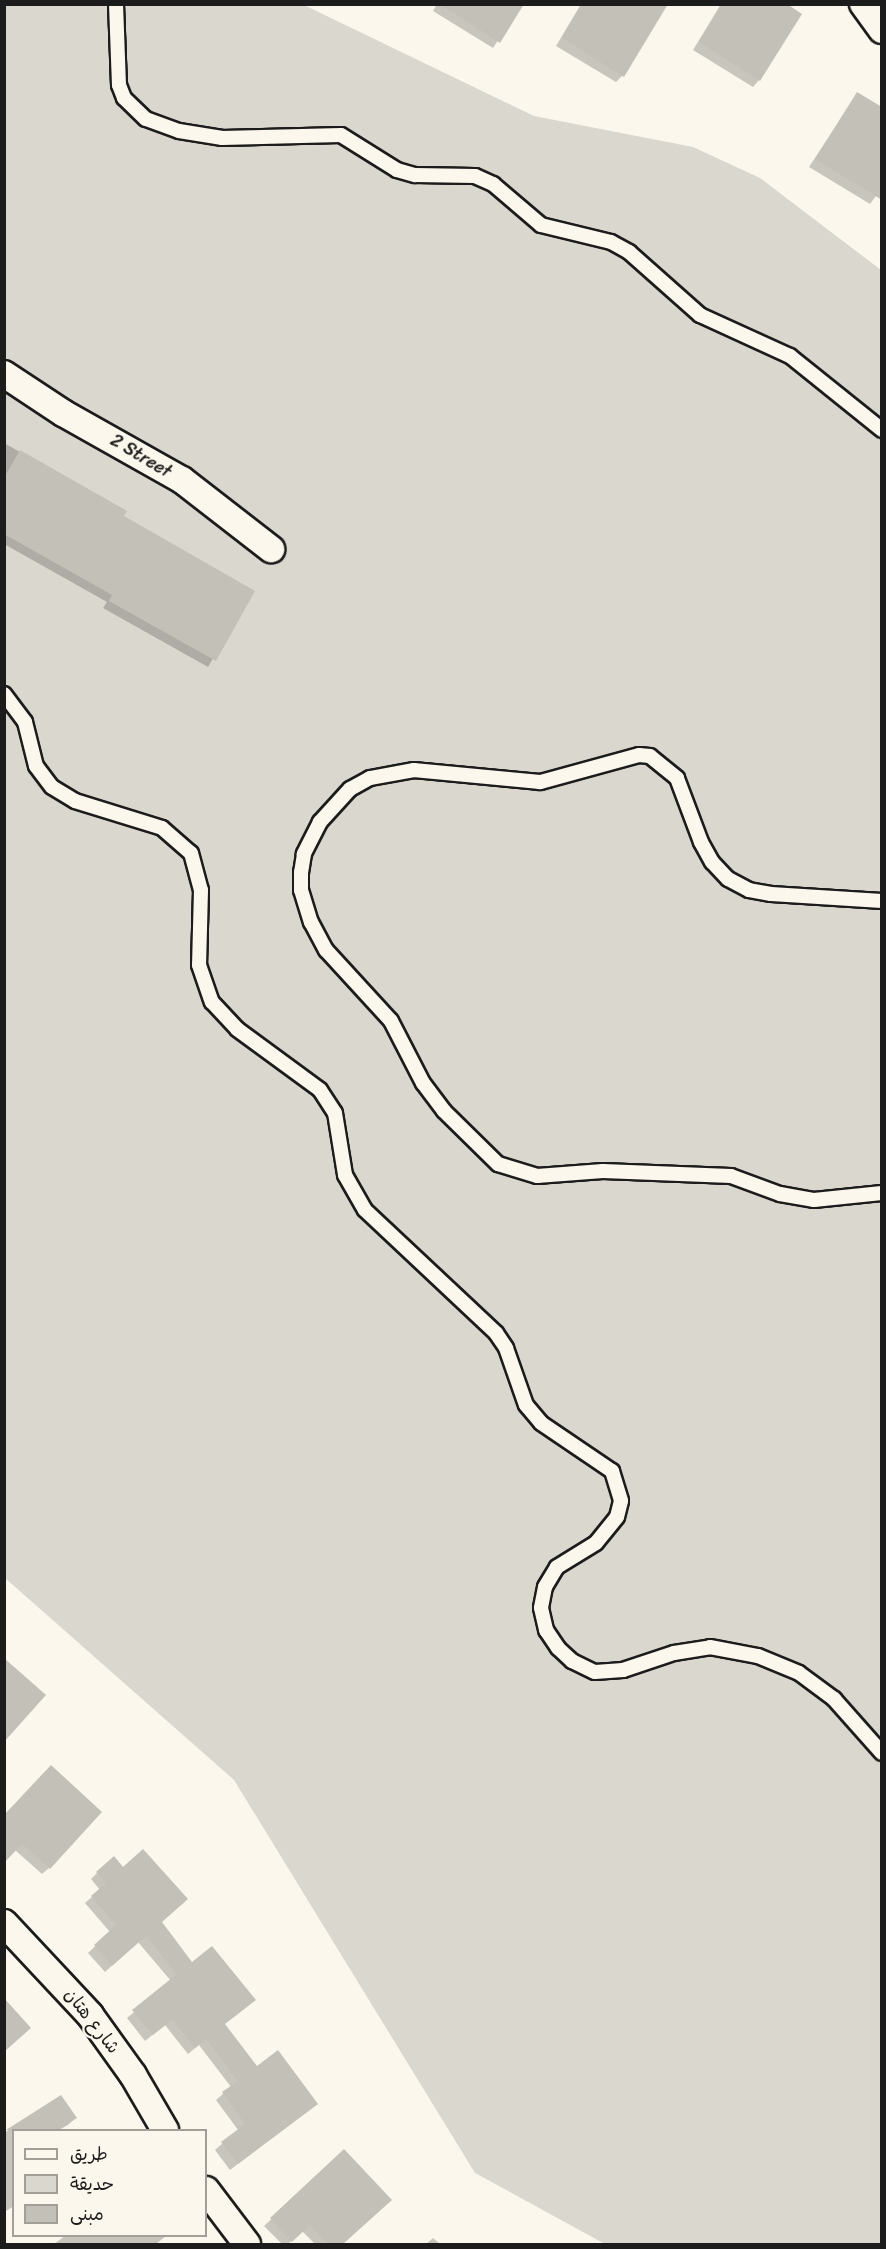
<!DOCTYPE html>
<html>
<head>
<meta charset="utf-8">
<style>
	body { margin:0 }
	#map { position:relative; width:886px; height:2249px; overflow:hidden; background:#fbf7ec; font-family:Sriracha,"Playpen Sans Arabic",sans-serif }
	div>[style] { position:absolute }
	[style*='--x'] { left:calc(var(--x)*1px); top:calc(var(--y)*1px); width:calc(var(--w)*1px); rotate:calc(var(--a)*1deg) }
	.green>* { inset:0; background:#dad7ce }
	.shadow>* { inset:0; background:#0003 }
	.building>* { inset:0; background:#c3c0b8 }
	.roads { filter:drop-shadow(2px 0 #1c1c1c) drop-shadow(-2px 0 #1c1c1c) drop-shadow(0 2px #1c1c1c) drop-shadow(0 -2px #1c1c1c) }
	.service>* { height:14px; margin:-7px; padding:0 7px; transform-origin:7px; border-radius:7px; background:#fbf7ec }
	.minor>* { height:26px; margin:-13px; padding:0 13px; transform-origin:13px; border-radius:13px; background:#fbf7ec }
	span { translate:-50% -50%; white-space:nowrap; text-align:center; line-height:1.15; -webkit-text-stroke:4.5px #fbf7ec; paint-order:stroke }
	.street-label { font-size:18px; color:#1c1c1c }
	.frame { position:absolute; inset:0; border:6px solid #1c1c1c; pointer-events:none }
	.legend { position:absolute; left:12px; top:2129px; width:195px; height:108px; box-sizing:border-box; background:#fbf7ec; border:2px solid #a29f99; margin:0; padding:8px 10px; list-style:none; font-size:18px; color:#1c1c1c }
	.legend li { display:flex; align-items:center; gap:12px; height:30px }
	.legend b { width:30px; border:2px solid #a29f99 }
</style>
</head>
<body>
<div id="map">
	<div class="green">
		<i style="clip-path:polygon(5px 5px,304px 5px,534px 116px,693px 147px,760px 178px,881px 270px,881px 2244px,605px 2244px,475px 2173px,234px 1780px,5px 1578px)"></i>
	</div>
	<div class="shadow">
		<i style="clip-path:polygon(437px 4px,522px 4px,493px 48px,433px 11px)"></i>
		<i style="clip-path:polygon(581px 4px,654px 4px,622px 76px,616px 82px,556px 46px)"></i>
		<i style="clip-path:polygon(721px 4px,784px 4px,759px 80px,753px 87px,693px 50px)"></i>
		<i style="clip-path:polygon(857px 94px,882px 188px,870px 204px,809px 167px)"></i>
		<i style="clip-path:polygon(4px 443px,125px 511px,122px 517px,253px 592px,208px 667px,103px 608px,107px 602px,4px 544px)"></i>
		<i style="clip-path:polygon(4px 1817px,49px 1868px,42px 1874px,15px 1850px)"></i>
		<i style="clip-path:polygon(97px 1873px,160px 1923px,224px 2025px,256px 2069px,316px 2104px,230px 2170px,215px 2150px,238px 2130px,216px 2100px,231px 2087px,199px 2045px,188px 2054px,165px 2025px,145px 2041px,127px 2018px,171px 1981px,138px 1942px,105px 1972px,88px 1953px,110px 1932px,85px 1903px,100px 1890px,91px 1879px)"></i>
		<i style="clip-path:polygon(61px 2097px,75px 2118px,68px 2125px,59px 2130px,14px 2130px,14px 2206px,6px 2211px,4px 2133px)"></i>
		<i style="clip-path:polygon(344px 2151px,383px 2206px,342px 2244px,315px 2244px,302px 2231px,288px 2244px,282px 2244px,264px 2226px)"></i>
		<i style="clip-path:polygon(65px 2236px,166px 2236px,156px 2244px,54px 2244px)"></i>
		<i style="clip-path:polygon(433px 2238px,440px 2244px,426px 2244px)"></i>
	</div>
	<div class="building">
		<i style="clip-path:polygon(440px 4px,524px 4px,500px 43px)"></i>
		<i style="clip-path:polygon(582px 4px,668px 4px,624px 77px,562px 38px)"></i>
		<i style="clip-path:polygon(722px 4px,787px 4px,802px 14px,760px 81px,699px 42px)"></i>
		<i style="clip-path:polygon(857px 92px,882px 107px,882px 200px,815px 159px)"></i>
		<i style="clip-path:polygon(20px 450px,127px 511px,124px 516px,255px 591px,216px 661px,109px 601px,112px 595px,4px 534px,4px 478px)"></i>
		<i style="clip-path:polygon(4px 1658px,46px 1695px,4px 1742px)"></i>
		<i style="clip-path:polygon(51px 1765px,102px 1812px,50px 1869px,22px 1844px,4px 1863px,4px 1815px)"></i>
		<i style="clip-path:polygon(143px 1849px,188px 1899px,162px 1922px,192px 1962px,212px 1946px,256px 2000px,225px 2024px,257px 2066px,278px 2050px,318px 2104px,238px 2164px,221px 2142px,245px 2124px,222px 2092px,238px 2081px,206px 2039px,195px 2048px,172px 2020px,153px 2035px,132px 2010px,177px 1974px,146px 1936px,112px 1966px,94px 1945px,116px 1925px,91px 1896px,106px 1883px,96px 1872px,114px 1856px,123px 1867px)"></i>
		<i style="clip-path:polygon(4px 1998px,31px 2028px,4px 2052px)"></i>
		<i style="clip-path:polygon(61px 2095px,77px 2118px,58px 2130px,6px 2130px)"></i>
		<i style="clip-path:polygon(344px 2149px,392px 2200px,343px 2244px,328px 2244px,310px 2225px,292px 2242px,270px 2218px)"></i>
	</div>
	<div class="roads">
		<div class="service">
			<i style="--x:116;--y:4;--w:81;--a:87.9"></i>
			<i style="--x:119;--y:85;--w:14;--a:69"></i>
			<i style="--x:124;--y:98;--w:30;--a:44"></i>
			<i style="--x:146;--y:119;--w:35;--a:20"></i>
			<i style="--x:179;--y:131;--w:44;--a:9.2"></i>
			<i style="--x:222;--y:138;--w:119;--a:-1.4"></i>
			<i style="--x:341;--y:135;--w:66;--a:32"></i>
			<i style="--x:397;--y:170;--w:19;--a:16"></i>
			<i style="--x:415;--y:175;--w:60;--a:1"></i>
			<i style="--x:475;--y:176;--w:20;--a:24"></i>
			<i style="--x:493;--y:184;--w:63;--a:40.5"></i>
			<i style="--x:541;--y:225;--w:72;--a:13.7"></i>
			<i style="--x:611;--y:242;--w:21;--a:29"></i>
			<i style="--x:629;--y:252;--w:95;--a:41.6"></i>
			<i style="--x:700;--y:315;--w:99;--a:24.5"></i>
			<i style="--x:790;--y:356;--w:118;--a:38.8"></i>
			<i style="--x:4;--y:694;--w:35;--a:53"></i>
			<i style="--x:25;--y:722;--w:45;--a:76"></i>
			<i style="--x:36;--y:766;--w:26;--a:53"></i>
			<i style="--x:52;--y:787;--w:27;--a:31"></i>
			<i style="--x:75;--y:801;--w:91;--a:17.2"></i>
			<i style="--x:162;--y:828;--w:38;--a:41"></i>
			<i style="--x:191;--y:853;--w:38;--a:75"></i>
			<i style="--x:201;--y:890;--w:75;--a:91.5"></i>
			<i style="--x:199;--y:965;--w:39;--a:71"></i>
			<i style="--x:212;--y:1002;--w:37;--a:47"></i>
			<i style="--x:237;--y:1029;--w:103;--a:36.3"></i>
			<i style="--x:320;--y:1090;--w:27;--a:57"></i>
			<i style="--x:335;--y:1113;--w:63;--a:80.8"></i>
			<i style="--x:345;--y:1175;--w:40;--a:60.3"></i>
			<i style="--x:365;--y:1210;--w:180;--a:43.2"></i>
			<i style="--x:496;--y:1333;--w:18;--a:56"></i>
			<i style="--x:506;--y:1348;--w:60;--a:70.7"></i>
			<i style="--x:526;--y:1405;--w:23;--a:50"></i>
			<i style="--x:541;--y:1423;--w:86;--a:34.1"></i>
			<i style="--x:612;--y:1471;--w:31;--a:73"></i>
			<i style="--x:621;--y:1501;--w:16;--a:104"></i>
			<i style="--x:617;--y:1517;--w:33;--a:129"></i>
			<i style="--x:596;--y:1543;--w:46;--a:148.4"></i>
			<i style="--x:557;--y:1567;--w:23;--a:121"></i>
			<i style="--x:545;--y:1587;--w:21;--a:101"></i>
			<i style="--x:541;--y:1608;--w:23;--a:77"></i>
			<i style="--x:546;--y:1630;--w:22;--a:56"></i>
			<i style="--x:558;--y:1648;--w:19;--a:43"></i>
			<i style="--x:572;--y:1661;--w:25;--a:26"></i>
			<i style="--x:595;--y:1672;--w:28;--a:-4"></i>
			<i style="--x:623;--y:1670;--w:54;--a:-18.4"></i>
			<i style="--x:674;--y:1653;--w:36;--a:-9"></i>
			<i style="--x:710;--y:1647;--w:49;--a:10.6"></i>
			<i style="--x:758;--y:1656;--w:44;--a:22.5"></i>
			<i style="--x:799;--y:1673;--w:44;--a:36.6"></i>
			<i style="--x:834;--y:1699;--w:72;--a:48.4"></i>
			<i style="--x:882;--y:901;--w:111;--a:-176.4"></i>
			<i style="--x:771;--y:894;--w:22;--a:-170"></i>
			<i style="--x:749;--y:890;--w:24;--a:-152"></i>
			<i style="--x:728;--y:879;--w:23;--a:-133"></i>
			<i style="--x:712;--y:862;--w:23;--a:-119"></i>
			<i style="--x:701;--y:842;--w:68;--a:-110.6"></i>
			<i style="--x:677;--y:778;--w:35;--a:-141"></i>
			<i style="--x:650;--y:756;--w:11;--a:-175"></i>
			<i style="--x:639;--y:755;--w:103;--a:164.7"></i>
			<i style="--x:540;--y:782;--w:127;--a:-174.6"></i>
			<i style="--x:414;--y:770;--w:45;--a:169.7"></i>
			<i style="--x:370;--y:778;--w:23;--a:151"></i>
			<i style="--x:350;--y:789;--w:45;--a:132.3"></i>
			<i style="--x:320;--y:822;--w:36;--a:117"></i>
			<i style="--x:304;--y:854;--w:18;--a:99"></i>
			<i style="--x:301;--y:872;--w:18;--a:90"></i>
			<i style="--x:301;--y:890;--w:34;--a:73"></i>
			<i style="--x:311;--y:922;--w:32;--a:62"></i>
			<i style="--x:326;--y:950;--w:96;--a:47.5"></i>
			<i style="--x:391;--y:1021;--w:70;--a:62.7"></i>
			<i style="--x:423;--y:1083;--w:35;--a:53"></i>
			<i style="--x:444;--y:1111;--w:76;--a:44.5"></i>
			<i style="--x:498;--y:1164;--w:41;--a:17.1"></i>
			<i style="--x:537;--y:1176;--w:66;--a:-4.3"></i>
			<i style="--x:603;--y:1171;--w:128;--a:2.2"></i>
			<i style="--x:731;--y:1176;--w:52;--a:20.2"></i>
			<i style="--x:780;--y:1194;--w:35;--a:10"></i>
			<i style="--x:814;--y:1200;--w:68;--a:-5.9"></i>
		</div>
		<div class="minor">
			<i style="--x:863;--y:4;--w:32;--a:54"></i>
			<i style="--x:4;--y:374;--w:71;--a:33.5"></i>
			<i style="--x:63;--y:413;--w:137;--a:29.4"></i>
			<i style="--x:182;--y:480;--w:113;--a:37.8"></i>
			<i style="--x:4;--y:1923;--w:126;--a:46.9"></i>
			<i style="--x:90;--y:2015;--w:74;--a:54.4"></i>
			<i style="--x:133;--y:2075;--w:64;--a:59.8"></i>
			<i style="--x:206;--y:2190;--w:68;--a:52.8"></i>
		</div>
	</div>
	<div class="street-label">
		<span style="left:141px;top:456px;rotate:31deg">2 Street</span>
		<span style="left:92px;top:2021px;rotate:52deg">شارع هتان</span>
	</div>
	<div class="frame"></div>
	<ul class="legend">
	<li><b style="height:8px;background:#fbf7ec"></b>طريق</li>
	<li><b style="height:16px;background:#dad7ce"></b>حديقة</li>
	<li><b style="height:16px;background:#c3c0b8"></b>مبنى</li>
	</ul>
</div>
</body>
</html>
